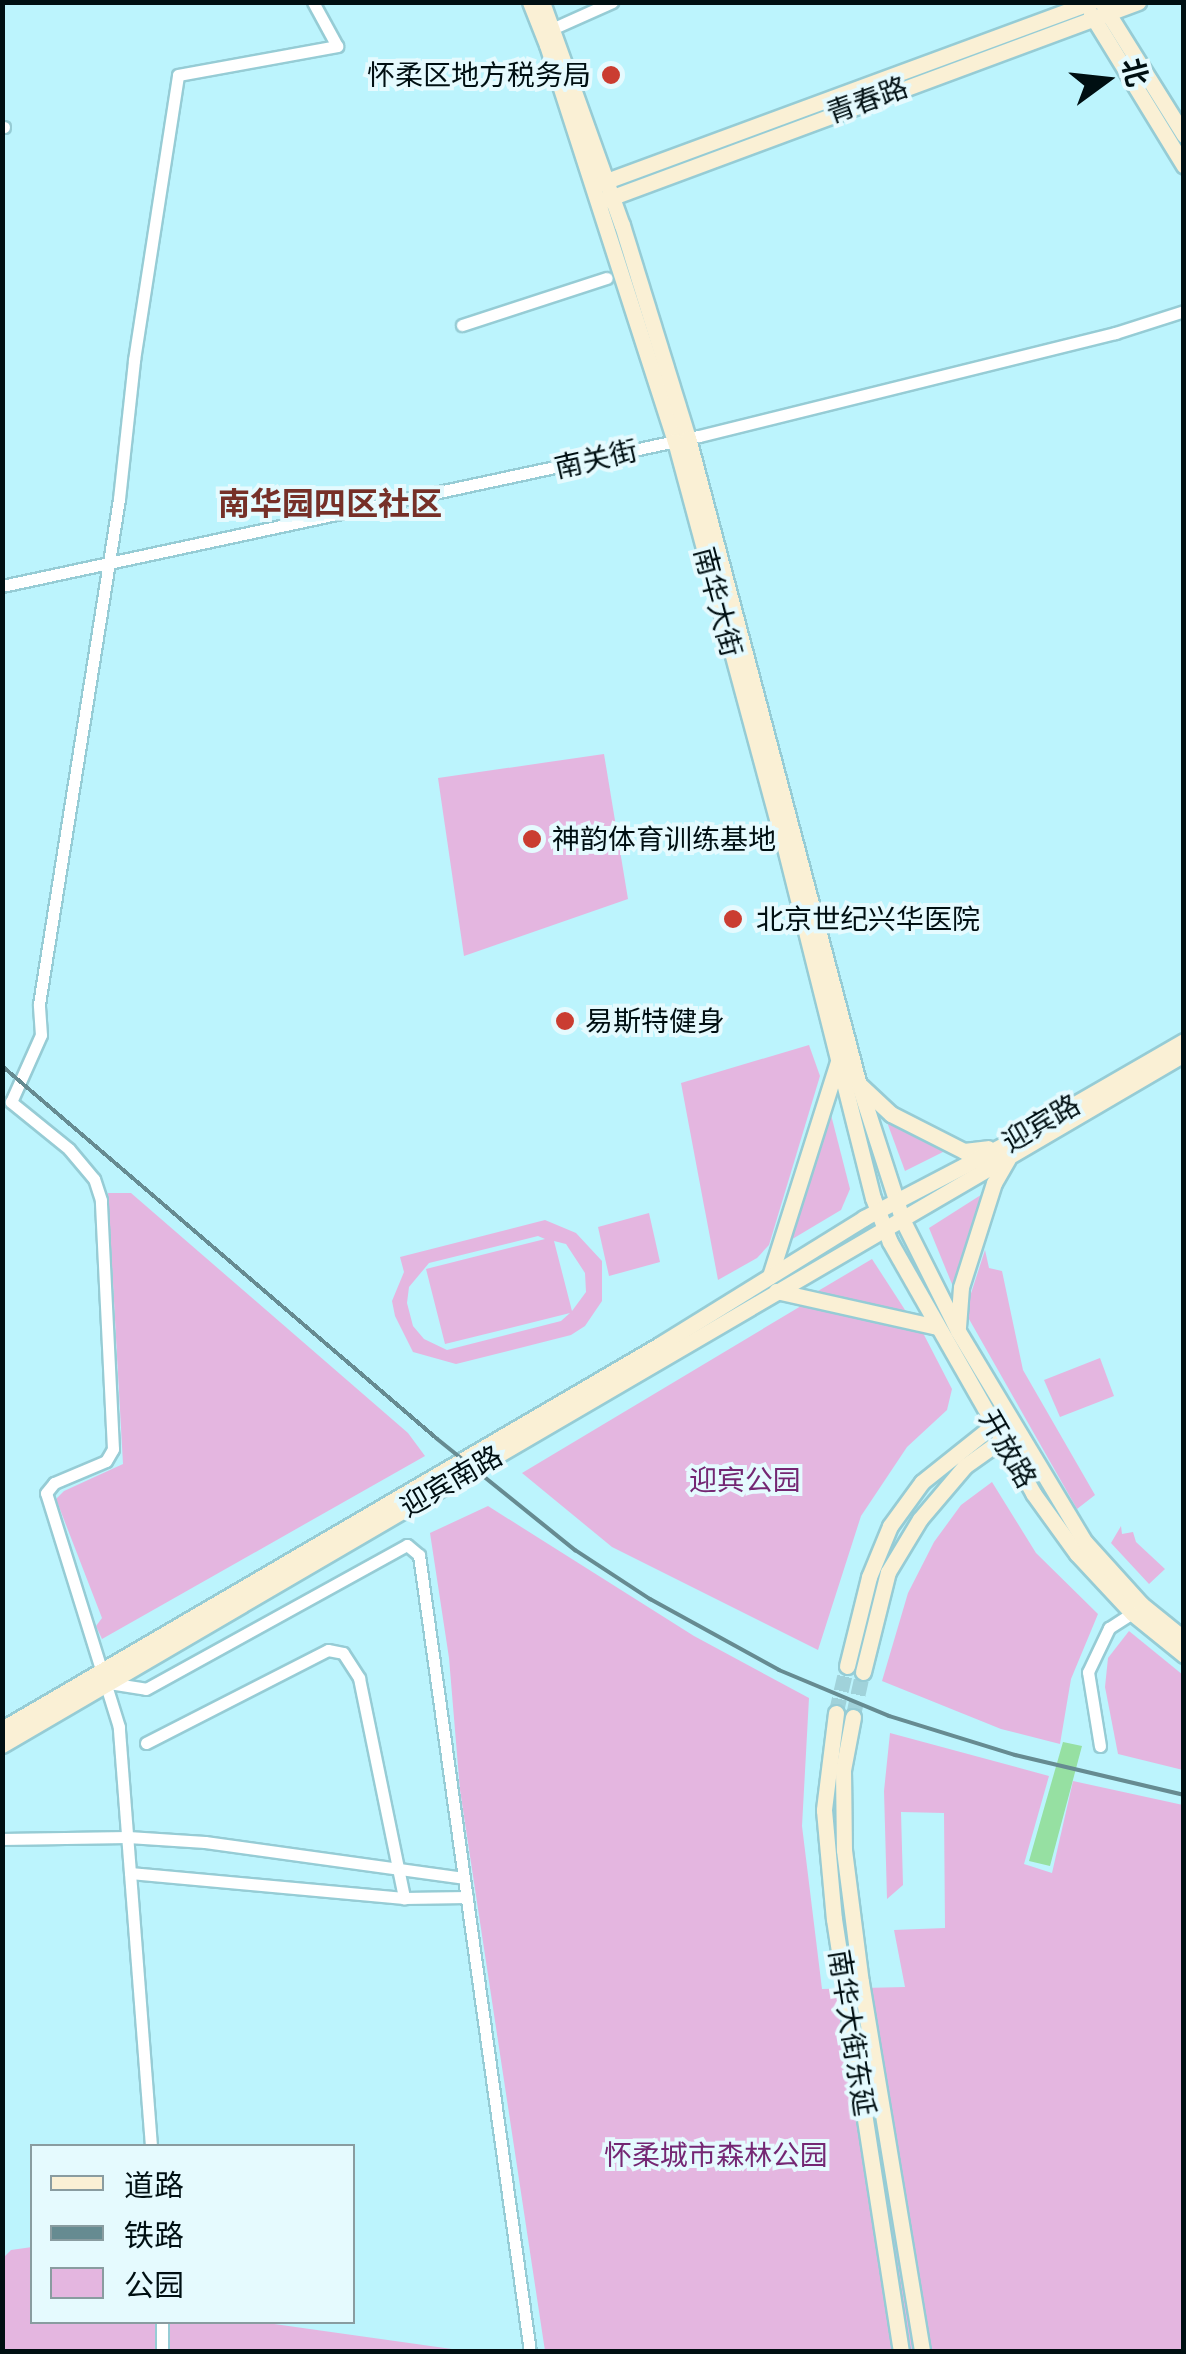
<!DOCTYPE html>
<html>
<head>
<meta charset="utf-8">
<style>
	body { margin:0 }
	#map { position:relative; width:1186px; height:2354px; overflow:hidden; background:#bcf4fd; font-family:Inter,"Noto Sans SC",sans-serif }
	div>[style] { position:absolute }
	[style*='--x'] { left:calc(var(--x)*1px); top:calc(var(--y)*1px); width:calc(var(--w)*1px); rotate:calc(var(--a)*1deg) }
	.green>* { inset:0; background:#e4b6e0 }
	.water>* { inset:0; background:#96e0a2 }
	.secondary-tunnel>* { height:15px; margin-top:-7.5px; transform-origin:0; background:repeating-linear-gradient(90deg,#a0d2da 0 15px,transparent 0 23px) }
	.roads { filter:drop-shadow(2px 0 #96ccd5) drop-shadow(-2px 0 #96ccd5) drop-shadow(0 2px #96ccd5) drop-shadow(0 -2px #96ccd5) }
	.minor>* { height:11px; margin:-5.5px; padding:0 5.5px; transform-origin:5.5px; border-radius:5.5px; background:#fff }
	.secondary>* { height:15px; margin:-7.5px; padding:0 7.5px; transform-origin:7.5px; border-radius:7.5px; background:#faf0d5 }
	.rail>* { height:4px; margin:-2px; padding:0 2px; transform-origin:2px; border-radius:2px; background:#668b91 }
	.dots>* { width:28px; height:28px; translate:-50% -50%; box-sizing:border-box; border:5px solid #e5fafe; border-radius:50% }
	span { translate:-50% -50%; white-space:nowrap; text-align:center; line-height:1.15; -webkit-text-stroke:8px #e5fafe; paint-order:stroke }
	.poi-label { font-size:28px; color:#000f12 }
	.right { translate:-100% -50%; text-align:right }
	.left { translate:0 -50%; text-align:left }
	.street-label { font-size:28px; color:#000f12 }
	.park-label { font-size:28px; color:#742773 }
	.quarter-label { font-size:32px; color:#763028; font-weight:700 }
	.frame { position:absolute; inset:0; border:5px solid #000f12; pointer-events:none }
	.legend { position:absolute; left:30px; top:2144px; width:325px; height:180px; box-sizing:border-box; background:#e5fafe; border:2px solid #899ca0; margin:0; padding:12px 18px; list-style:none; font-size:30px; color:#000f12 }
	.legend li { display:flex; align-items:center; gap:20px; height:50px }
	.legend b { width:50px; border:2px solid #899ca0 }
	.north { position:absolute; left:1056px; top:30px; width:100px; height:100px; -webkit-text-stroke:8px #e5fafe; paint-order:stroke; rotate:75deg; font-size:28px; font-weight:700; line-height:40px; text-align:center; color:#000f12 }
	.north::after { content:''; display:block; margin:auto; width:35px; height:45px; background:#000f12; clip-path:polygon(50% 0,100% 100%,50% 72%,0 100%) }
</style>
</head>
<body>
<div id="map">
	<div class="green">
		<i style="clip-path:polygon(604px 754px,628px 899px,464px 956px,438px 778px)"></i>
		<i style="clip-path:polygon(809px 1045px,820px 1076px,769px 1245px,757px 1258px,718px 1280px,681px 1083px)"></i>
		<i style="clip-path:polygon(829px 1107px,850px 1189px,841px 1210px,789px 1241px)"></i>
		<i style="clip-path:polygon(884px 1114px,951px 1148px,905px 1171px)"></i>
		<i style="clip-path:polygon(108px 1193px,131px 1193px,408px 1433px,425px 1456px,102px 1639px,96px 1626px,102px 1618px,56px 1499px,64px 1491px,123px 1464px)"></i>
		<i style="clip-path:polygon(984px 1193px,954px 1289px,929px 1228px)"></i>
		<i style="clip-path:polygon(649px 1213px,660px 1262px,609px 1276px,598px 1227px)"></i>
		<i style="clip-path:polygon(evenodd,545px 1220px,576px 1233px,602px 1261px,602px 1301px,585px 1326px,571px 1335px,456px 1364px,413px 1352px,395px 1316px,392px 1301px,404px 1272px,400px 1257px,545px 1220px,538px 1236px,545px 1239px,426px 1269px,445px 1344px,570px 1313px,561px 1321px,447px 1350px,424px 1339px,413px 1326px,407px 1303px,409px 1287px,429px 1263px,538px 1236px,545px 1220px,554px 1241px,566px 1244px,585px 1273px,586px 1292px,572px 1311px,554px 1241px)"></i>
		<i style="clip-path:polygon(985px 1250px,989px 1268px,1002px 1271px,1023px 1370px,1095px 1495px,1077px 1509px,965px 1312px)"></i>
		<i style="clip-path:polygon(872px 1259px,907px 1313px,818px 1291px)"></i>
		<i style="clip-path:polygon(801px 1306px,922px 1331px,952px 1389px,947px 1410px,907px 1447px,861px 1516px,818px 1650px,612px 1547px,522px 1473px)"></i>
		<i style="clip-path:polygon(1100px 1358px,1114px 1396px,1060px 1417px,1044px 1380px)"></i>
		<i style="clip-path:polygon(992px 1482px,1036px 1553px,1098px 1614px,1071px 1679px,1060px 1744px,1001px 1729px,882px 1681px,908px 1593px,934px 1542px,961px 1505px)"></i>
		<i style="clip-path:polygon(488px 1506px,694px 1636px,809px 1698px,802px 1826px,822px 1989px,905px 1987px,894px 1930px,945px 1928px,944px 1813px,901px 1812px,903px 1885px,887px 1899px,884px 1791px,890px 1733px,1049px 1776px,1024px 1864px,1052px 1873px,1073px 1781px,1183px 1805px,1183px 2351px,545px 2351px,460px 1790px,449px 1658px,430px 1533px)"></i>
		<i style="clip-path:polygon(1121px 1526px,1122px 1534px,1133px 1532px,1136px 1542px,1165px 1569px,1149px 1584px,1111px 1543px)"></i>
		<i style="clip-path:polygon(1129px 1631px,1183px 1675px,1183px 1770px,1118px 1754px,1105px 1687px,1108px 1658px)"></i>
		<i style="clip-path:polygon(32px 2247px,32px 2322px,260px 2322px,466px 2351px,3px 2351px,2px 2259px,11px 2250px)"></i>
	</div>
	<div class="water">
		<i style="clip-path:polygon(1063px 1742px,1082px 1746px,1050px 1866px,1029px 1861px)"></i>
	</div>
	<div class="secondary-tunnel">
		<i style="--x:836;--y:1713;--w:48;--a:-76.8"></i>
		<i style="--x:853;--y:1717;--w:46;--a:-77.5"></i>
	</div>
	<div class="roads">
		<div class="minor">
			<i style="--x:554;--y:28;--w:64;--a:-24.1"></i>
			<i style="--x:2;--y:127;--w:2;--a:0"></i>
			<i style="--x:462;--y:325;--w:152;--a:-18"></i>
			<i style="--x:2;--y:586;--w:713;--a:-12.15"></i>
			<i style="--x:699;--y:436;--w:429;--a:-13.9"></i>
			<i style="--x:1115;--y:333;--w:72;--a:-17.7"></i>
			<i style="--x:109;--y:1683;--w:37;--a:9"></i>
			<i style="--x:146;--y:1689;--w:298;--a:-28.9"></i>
			<i style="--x:407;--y:1545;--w:16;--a:40"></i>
			<i style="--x:419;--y:1555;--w:805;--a:82.07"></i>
			<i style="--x:146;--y:1743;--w:204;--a:-27.1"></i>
			<i style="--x:328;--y:1650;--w:15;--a:11"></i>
			<i style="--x:343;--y:1653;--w:30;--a:57"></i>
			<i style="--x:359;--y:1678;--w:225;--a:78.4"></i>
			<i style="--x:1100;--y:1746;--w:75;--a:-99.2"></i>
			<i style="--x:1088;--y:1672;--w:49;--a:-64.5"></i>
			<i style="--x:1109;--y:1628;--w:27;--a:-33"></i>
			<i style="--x:2;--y:1839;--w:126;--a:-0.9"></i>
			<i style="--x:128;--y:1837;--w:77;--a:3.7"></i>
			<i style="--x:205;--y:1842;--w:261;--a:7.9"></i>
			<i style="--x:130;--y:1873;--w:275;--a:5.2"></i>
			<i style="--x:404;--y:1898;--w:63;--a:-0.9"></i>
			<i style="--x:151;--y:2146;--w:420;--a:-94.4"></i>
			<i style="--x:119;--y:1727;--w:245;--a:-107.3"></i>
			<i style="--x:46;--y:1493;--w:13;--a:-51"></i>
			<i style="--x:54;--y:1483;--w:56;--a:-22.9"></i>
			<i style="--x:106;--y:1461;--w:14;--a:-60"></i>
			<i style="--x:113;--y:1449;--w:249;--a:-92.8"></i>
			<i style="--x:101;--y:1200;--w:22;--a:-108"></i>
			<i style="--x:94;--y:1179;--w:39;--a:-130"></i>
			<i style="--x:69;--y:1149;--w:75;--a:-141"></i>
			<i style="--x:11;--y:1102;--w:73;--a:-65.9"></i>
			<i style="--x:41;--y:1035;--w:31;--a:-94"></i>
			<i style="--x:39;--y:1004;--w:511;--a:-81"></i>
			<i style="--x:119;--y:499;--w:140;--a:-83.8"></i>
			<i style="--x:134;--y:360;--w:288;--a:-81.2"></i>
			<i style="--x:178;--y:75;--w:162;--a:-10.3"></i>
			<i style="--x:337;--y:46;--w:50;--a:-118.6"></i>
			<i style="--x:162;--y:2322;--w:30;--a:90"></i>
		</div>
		<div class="secondary">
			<i style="--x:530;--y:2;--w:46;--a:68.4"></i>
			<i style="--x:547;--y:45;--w:416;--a:72.1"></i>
			<i style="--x:675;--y:441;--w:417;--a:74.9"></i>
			<i style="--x:784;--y:844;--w:365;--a:75.9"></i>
			<i style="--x:873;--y:1198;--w:47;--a:68.9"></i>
			<i style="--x:890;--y:1242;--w:289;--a:60.3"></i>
			<i style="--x:1033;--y:1493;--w:75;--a:54.2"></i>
			<i style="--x:1077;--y:1554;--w:81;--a:47"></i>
			<i style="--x:1132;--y:1613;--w:67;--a:38.9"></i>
			<i style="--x:542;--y:2;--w:237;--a:70.3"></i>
			<i style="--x:622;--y:225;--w:223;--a:72.8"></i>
			<i style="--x:688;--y:438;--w:669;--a:75.2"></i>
			<i style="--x:859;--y:1085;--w:143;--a:72.1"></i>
			<i style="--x:903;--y:1221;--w:123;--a:63.4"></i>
			<i style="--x:958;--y:1331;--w:246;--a:59"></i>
			<i style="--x:1085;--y:1542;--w:84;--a:47.9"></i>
			<i style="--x:1141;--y:1604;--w:55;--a:39.1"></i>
			<i style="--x:1104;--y:7;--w:151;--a:58"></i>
			<i style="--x:1091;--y:14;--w:178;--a:58.5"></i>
			<i style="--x:601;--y:183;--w:523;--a:-20.24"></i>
			<i style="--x:602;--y:201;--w:572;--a:-20.37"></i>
			<i style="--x:861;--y:1086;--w:41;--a:43"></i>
			<i style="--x:891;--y:1114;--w:82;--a:26.9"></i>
			<i style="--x:964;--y:1151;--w:24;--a:-7"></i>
			<i style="--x:770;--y:1276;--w:225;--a:-72.4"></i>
			<i style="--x:776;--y:1291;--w:165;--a:12.6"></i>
			<i style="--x:958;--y:1327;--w:40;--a:-85.7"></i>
			<i style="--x:961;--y:1287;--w:109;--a:-72.4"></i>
			<i style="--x:994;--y:1183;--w:28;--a:-60"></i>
			<i style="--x:847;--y:1666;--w:92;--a:-76.1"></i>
			<i style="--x:869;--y:1577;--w:55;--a:-67.6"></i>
			<i style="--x:890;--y:1526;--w:54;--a:-54"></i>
			<i style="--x:922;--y:1482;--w:101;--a:-38.6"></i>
			<i style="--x:863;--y:1672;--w:103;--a:-76"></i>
			<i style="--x:888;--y:1572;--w:62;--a:-58.9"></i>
			<i style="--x:920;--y:1519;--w:70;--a:-49.7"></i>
			<i style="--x:965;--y:1466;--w:52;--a:-35.5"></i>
			<i style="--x:836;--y:1713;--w:98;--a:97.1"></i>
			<i style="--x:824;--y:1810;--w:109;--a:84.8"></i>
			<i style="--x:834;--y:1919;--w:438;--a:81.2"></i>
			<i style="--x:853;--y:1717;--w:54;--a:100.7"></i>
			<i style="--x:843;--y:1770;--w:80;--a:89.3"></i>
			<i style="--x:844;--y:1850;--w:133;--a:82.7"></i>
			<i style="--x:861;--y:1982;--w:375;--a:80.6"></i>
			<i style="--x:2;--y:1729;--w:763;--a:-30.29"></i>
			<i style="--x:661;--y:1344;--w:239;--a:-31.8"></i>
			<i style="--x:864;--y:1218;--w:156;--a:-27.6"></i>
			<i style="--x:1002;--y:1146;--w:210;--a:-30"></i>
			<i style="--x:2;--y:1745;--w:1369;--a:-30.31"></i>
		</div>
	</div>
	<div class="rail">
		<i style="--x:2;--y:1066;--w:572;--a:40.6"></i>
		<i style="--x:436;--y:1438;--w:179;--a:38.9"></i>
		<i style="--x:575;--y:1550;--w:90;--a:33.2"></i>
		<i style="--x:650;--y:1599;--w:147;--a:28.8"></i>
		<i style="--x:779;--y:1670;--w:119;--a:22.7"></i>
		<i style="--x:889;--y:1716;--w:132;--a:17.2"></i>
		<i style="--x:1015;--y:1755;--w:174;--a:13.3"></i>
	</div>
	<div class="dots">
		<i style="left:611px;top:75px;background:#ca3d31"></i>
		<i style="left:532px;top:839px;background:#ca3d31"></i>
		<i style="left:733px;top:919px;background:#ca3d31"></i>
		<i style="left:565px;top:1021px;background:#ca3d31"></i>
	</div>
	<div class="poi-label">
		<span class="right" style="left:591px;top:75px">怀柔区地方税务局</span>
		<span class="left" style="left:552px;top:839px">神韵体育训练基地</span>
		<span class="left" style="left:756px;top:919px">北京世纪兴华医院</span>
		<span class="left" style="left:585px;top:1021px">易斯特健身</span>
	</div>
	<div class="street-label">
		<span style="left:867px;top:100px;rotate:-20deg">青春路</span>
		<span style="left:596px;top:459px;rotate:-13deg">南关街</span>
		<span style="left:718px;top:602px;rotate:75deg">南华大街</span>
		<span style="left:1041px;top:1123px;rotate:-30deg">迎宾路</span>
		<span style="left:1008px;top:1449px;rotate:60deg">开放路</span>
		<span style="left:451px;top:1481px;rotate:-30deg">迎宾南路</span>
		<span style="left:852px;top:2033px;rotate:81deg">南华大街东延</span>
	</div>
	<div class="park-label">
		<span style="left:745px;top:1480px">迎宾公园</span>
		<span style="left:716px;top:2155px">怀柔城市森林公园</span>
	</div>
	<div class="quarter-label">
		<span style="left:330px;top:504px">南华园四区社区</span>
	</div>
	<div class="frame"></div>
	<ul class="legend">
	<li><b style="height:12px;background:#faf0d5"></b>道路</li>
	<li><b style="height:12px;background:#668b91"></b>铁路</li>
	<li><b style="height:28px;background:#e4b6e0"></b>公园</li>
	</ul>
	<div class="north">北</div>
</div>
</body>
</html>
